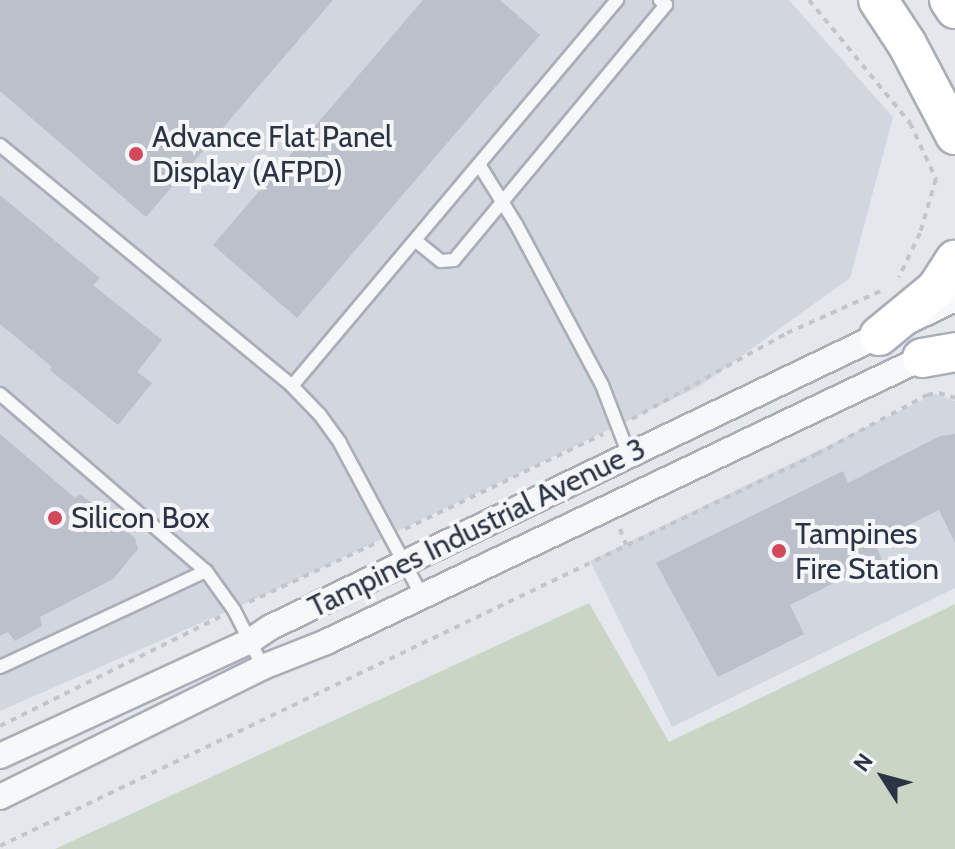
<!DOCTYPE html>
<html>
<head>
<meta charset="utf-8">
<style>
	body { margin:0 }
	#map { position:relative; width:955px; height:849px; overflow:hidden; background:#e4e7ec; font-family:Cabin,sans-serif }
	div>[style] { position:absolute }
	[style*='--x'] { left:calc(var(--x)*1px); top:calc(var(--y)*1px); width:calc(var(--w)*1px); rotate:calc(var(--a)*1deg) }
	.built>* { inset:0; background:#d2d6de }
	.green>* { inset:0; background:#c9d6c5 }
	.building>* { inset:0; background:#bbc0ca }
	.path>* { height:4px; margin-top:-2px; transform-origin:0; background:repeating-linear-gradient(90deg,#c2c5cb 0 6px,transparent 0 12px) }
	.roads { filter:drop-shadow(2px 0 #a9aeb7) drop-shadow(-2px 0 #a9aeb7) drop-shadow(0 2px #a9aeb7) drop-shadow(0 -2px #a9aeb7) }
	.lane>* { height:12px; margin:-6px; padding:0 6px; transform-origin:6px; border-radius:6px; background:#f7f8fa }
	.street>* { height:24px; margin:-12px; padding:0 12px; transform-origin:12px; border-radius:12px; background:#f7f8fa }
	.primary>* { height:38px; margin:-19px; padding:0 19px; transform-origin:19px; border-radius:19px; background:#fff }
	.dots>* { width:22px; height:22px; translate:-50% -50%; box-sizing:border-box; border:4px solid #f4f6f9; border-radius:50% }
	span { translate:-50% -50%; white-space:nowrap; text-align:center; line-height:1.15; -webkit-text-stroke:8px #f4f6f9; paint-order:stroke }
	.poi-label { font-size:30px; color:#2b3445 }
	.left { translate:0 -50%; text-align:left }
	.street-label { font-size:30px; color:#2b3445 }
	.north { position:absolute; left:843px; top:737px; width:80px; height:80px; -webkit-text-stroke:6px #f4f6f9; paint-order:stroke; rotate:306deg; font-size:22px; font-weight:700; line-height:32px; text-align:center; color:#2b3445 }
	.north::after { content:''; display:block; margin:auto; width:28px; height:36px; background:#2b3445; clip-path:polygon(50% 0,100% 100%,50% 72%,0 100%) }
</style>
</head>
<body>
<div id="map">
	<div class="built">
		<i style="clip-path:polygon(0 0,789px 0,893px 117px,850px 278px,700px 386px,269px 593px,0 711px)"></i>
		<i style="clip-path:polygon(935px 394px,955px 401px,955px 588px,672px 727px,590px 561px)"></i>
	</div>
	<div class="green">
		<i style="clip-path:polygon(589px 603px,669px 742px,955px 604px,955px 849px,55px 849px)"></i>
	</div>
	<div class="building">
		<i style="clip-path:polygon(0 0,333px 0,146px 217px,0 91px)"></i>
		<i style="clip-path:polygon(423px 0,500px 0,540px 35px,297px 318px,213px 245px)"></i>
		<i style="clip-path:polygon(0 195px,100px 278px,93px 285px,162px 340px,137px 372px,152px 383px,118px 425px,50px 370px,52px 367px,0 324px)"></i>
		<i style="clip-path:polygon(0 434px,75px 498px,80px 494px,135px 538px,138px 549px,113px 579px,40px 617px,42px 626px,15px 641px,8px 632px,0 636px)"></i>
		<i style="clip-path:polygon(955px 434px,955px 543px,939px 510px,874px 542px,882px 559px,790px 605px,804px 634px,718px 677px,656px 563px,843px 471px,848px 483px,940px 436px)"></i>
	</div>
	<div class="path">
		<i style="--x:809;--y:0;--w:159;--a:50.6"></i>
		<i style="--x:910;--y:123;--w:62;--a:65.1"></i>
		<i style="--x:936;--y:179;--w:56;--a:106.5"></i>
		<i style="--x:920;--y:233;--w:49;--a:115.5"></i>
		<i style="--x:632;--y:419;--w:177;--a:-29"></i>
		<i style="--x:787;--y:333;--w:105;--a:-24.1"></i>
		<i style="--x:405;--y:529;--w:220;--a:-25.6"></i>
		<i style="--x:620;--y:529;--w:17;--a:69"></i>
		<i style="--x:249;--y:602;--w:140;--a:-24.9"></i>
		<i style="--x:0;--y:726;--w:246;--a:-26.4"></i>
		<i style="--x:0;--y:846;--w:906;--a:-25.63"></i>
		<i style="--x:817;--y:454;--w:125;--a:-28.2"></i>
		<i style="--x:927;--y:395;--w:12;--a:-9"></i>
		<i style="--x:939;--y:393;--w:17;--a:17"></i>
	</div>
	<div class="roads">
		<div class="lane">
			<i style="--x:0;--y:145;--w:379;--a:39.5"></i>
			<i style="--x:292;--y:386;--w:40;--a:46"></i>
			<i style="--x:320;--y:415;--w:34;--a:54"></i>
			<i style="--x:340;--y:443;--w:174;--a:61.8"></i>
			<i style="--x:480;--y:166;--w:68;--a:58.2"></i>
			<i style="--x:516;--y:224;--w:183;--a:61.9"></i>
			<i style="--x:602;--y:385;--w:75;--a:68.9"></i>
			<i style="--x:416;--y:241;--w:32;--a:39"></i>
			<i style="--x:441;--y:261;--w:13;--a:-4"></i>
			<i style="--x:454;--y:260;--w:332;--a:-50.3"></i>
			<i style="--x:666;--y:5;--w:8;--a:-140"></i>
			<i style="--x:292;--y:386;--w:505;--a:-49.9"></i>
			<i style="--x:0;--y:394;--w:272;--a:40.7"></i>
			<i style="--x:206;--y:571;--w:48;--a:54.3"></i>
			<i style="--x:234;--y:610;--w:64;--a:63"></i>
			<i style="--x:0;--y:667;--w:227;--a:-25"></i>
		</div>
		<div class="street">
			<i style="--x:0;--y:756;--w:275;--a:-24.7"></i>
			<i style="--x:250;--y:641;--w:25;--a:-34"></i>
			<i style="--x:271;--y:627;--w:759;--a:-25.62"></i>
			<i style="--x:0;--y:797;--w:293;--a:-26.3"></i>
			<i style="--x:263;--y:667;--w:68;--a:-21.6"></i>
			<i style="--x:326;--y:642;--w:672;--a:-25.46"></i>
		</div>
		<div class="primary">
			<i style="--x:878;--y:0;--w:53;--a:56.6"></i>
			<i style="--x:907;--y:44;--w:103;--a:62.2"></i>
			<i style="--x:949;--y:0;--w:11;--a:56"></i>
			<i style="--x:879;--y:336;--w:74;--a:-39.5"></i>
			<i style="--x:936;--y:289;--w:35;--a:-57"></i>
			<i style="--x:922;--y:358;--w:34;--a:-10"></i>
		</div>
	</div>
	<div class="dots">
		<i style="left:136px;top:154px;background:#d1495b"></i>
		<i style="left:55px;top:518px;background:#d1495b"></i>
		<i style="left:779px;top:551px;background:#d1495b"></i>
	</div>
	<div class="poi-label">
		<span class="left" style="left:152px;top:154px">Advance Flat Panel<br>Display (AFPD)</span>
		<span class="left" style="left:71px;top:518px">Silicon Box</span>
		<span class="left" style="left:795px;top:551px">Tampines<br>Fire Station</span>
	</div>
	<div class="street-label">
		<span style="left:477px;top:528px;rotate:-26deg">Tampines Industrial Avenue 3</span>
	</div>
	<div class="north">N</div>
</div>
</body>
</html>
